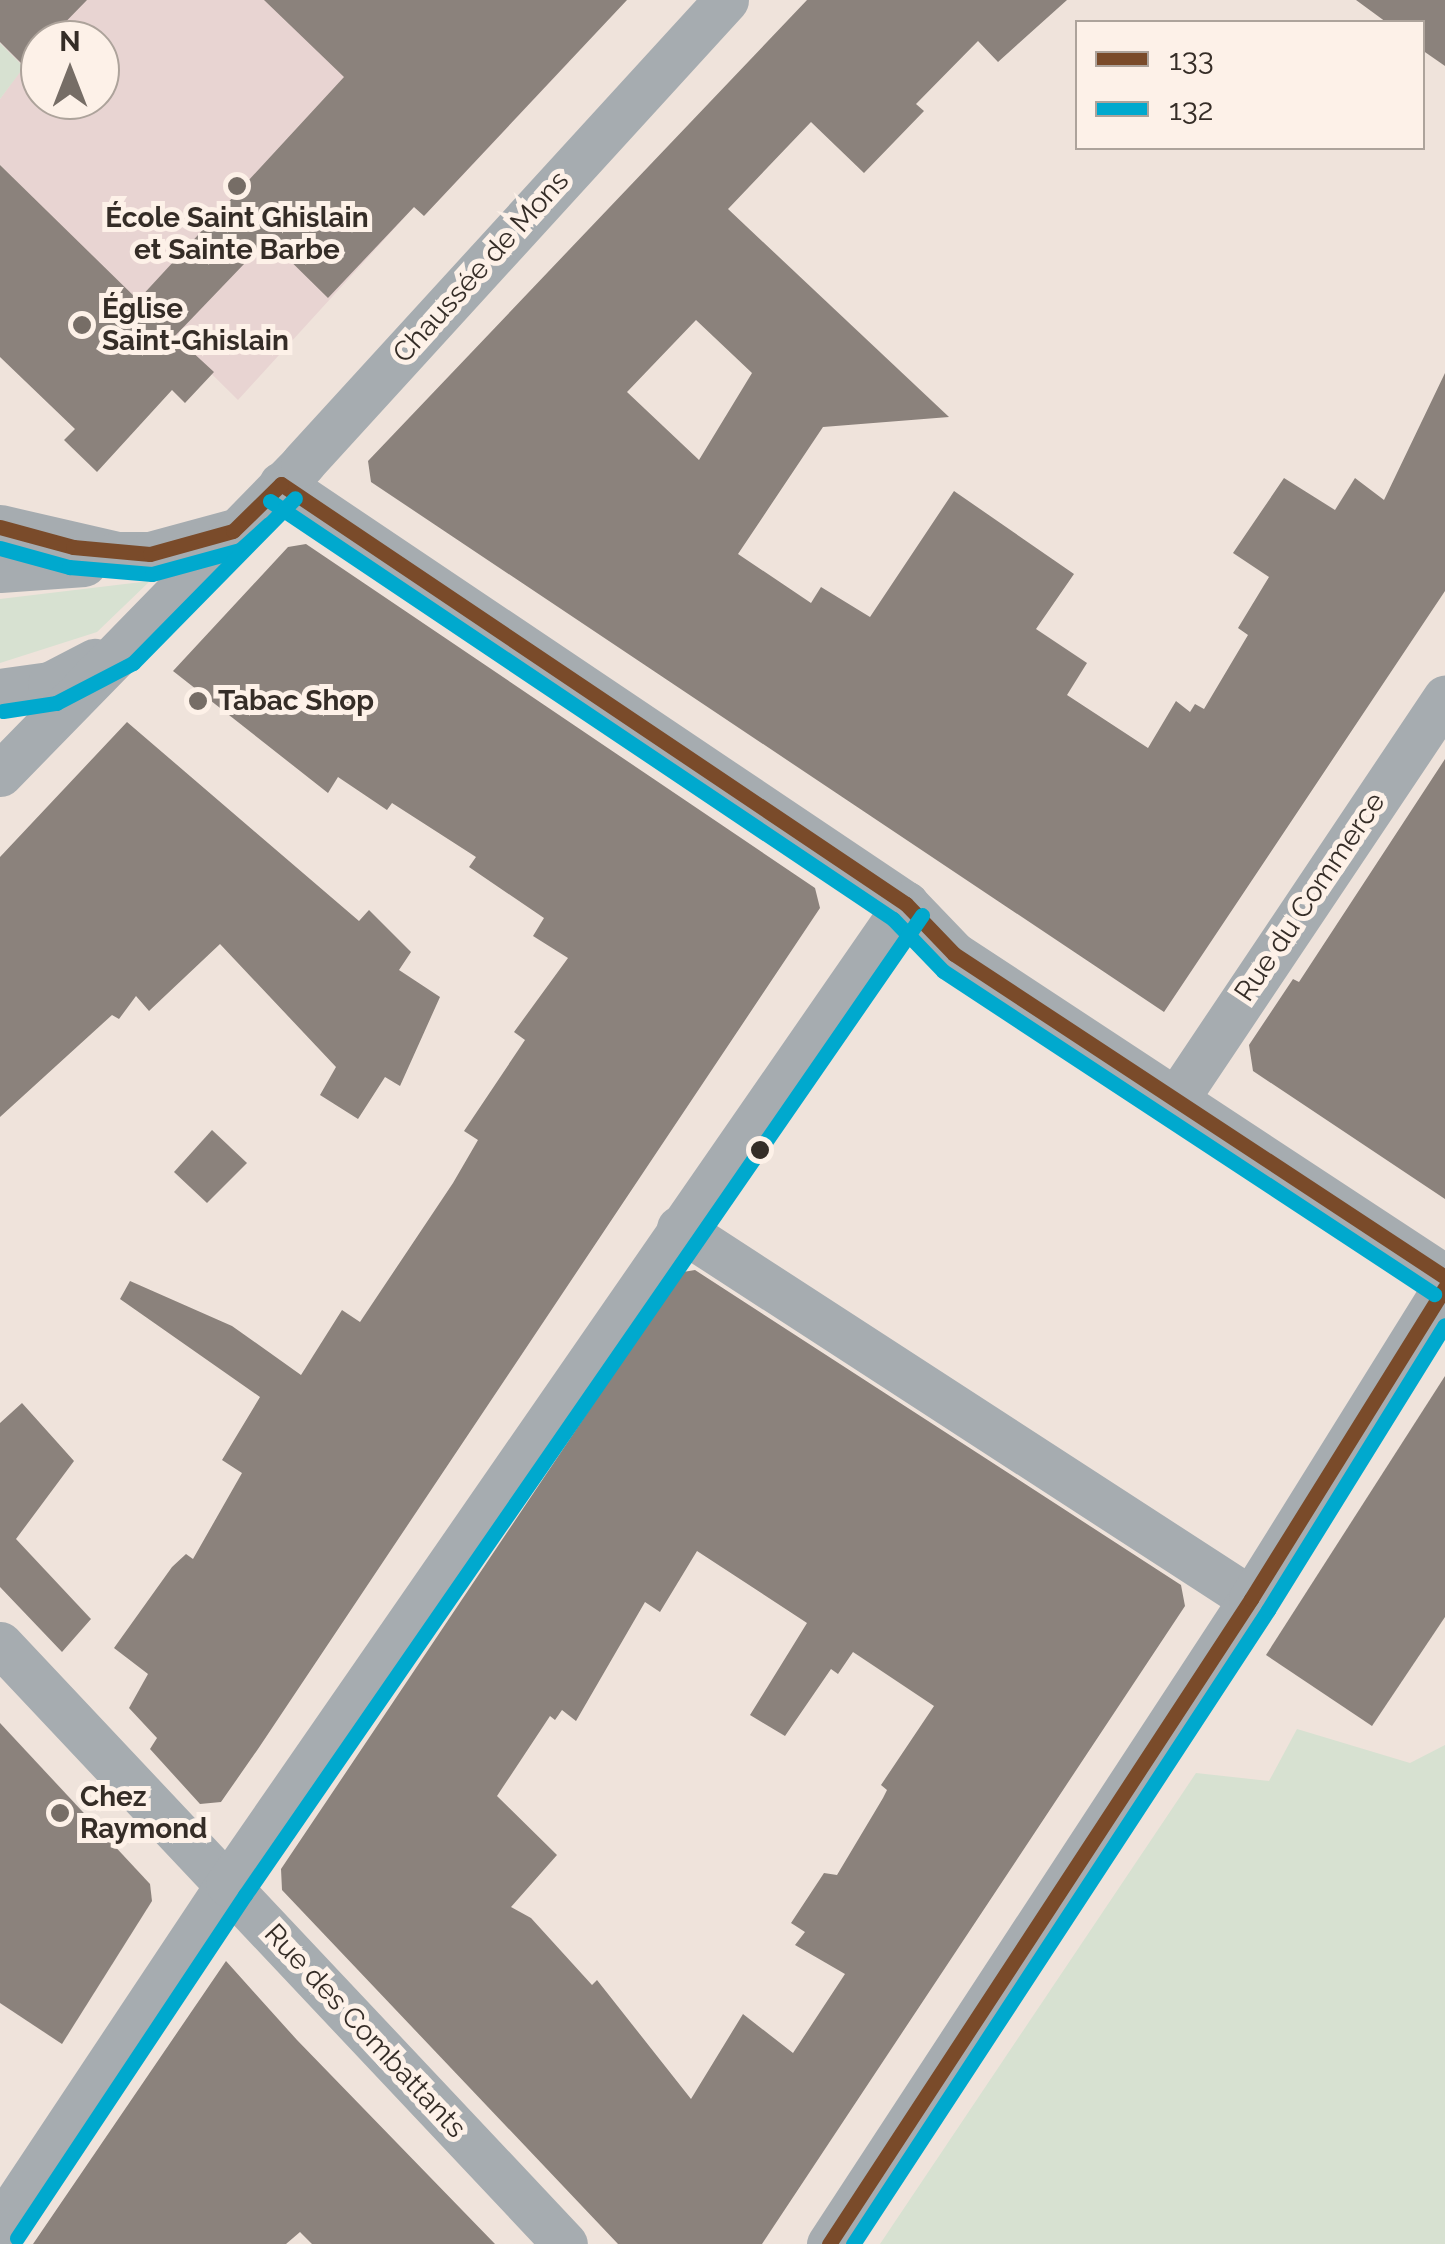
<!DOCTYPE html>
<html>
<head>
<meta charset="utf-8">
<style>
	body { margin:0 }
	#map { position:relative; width:1445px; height:2244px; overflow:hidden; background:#efe3db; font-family:Raleway,sans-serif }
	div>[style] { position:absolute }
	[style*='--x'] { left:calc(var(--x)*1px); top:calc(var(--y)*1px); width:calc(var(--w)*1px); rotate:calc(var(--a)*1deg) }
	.education>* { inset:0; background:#e8d4d2 }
	.green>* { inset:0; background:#d7e1d1 }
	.building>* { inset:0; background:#8b827c }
	.street>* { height:45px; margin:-22.5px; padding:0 22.5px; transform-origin:22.5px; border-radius:22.5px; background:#a6acb0 }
	.bus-1>* { height:15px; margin:-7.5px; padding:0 7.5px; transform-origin:7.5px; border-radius:7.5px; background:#7a4b2a }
	.bus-2>* { height:15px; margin:-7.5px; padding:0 7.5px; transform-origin:7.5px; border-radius:7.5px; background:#00a9ce }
	.dots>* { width:28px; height:28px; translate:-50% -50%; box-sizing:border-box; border:5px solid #fdf1e8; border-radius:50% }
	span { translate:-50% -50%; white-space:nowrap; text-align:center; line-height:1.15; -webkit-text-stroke:10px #fdf1e8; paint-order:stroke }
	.poi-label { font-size:28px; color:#352d27; font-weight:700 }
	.left { translate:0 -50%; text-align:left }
	.street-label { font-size:28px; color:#352d27 }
	.legend { position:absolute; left:1075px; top:20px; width:350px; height:130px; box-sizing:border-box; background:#fdf1e8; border:2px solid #ada39b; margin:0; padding:12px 18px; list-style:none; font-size:30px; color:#352d27 }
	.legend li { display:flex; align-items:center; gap:20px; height:50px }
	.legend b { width:50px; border:2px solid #ada39b }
	.north { position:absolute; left:20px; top:20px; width:100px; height:100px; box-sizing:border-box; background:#fdf1e8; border:2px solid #ada39b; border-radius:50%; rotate:0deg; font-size:28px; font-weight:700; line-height:40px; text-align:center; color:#352d27 }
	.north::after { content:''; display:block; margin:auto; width:35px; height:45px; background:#766d66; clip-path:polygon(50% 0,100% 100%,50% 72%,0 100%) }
</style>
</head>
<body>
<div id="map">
	<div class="education">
		<i style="clip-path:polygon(evenodd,0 0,506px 0,569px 62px,425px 215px,414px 207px,238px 400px,0 165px,0 99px,23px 67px,0 43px,0 0,40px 40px,100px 40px,100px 100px,40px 100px,40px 40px)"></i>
	</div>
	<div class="green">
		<i style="clip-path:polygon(0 43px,24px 67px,0 99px)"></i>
		<i style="clip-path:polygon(150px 581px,97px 632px,0 663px,0 599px)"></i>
		<i style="clip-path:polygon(1297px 1729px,1410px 1763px,1445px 1745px,1445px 2244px,880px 2244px,1196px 1773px,1269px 1781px)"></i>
	</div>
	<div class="building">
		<i style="clip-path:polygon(0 0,87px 0,48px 40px,40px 40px,24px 66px,0 42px)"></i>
		<i style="clip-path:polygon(264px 0,627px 0,424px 216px,414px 207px,328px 298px,268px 239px,175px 336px,214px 372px,185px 403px,172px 390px,97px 472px,64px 440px,75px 429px,0 357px,0 165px,138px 300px,344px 77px)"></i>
		<i style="clip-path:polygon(evenodd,807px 0,1067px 0,998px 62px,978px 41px,916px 104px,924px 111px,864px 173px,811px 122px,728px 209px,949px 417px,823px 427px,738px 554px,811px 603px,821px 587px,870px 617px,954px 491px,1074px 574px,1036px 629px,1087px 663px,1067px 695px,1148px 748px,1176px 701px,1190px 712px,1195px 704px,1204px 709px,1248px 635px,1238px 628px,1269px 577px,1233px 553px,1284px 478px,1335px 510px,1355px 478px,1384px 500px,1445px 373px,1445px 591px,1164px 1012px,371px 482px,368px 461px,807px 0,696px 320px,752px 373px,699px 460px,627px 392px,696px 320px)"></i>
		<i style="clip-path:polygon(1356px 0,1445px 0,1445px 66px,1422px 50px,1422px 22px,1386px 22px)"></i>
		<i style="clip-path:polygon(306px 544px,815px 888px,820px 908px,258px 1749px,221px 1802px,200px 1804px,150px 1749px,157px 1738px,129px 1708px,148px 1674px,114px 1648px,172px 1567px,186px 1554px,193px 1559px,242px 1473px,222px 1460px,260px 1397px,120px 1299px,130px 1281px,232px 1326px,301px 1375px,342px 1310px,360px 1322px,453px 1183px,478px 1140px,464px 1131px,525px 1040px,514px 1032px,568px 958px,533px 936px,544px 918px,469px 867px,476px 857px,392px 803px,387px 810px,338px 777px,328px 793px,173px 671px,288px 547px)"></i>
		<i style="clip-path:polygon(127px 722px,359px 921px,369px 910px,411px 952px,399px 970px,440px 997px,400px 1086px,385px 1077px,358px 1119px,320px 1095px,336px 1067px,220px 944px,149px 1011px,136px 996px,119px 1019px,112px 1015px,0 1117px,0 857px)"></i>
		<i style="clip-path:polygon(1445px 759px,1445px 1199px,1253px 1071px,1249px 1045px,1293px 979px,1299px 982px)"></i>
		<i style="clip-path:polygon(212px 1130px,247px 1163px,207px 1203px,174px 1172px)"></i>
		<i style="clip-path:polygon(evenodd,695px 1270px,1181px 1585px,1185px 1606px,762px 2244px,618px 2244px,282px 1890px,281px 1869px,639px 1336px,683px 1272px,695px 1270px,697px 1551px,807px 1623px,750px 1715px,785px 1736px,831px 1669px,838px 1674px,853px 1652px,934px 1706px,881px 1785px,887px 1790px,883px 1798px,837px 1875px,824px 1873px,791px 1923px,805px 1932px,795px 1945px,845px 1974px,793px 2053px,743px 2014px,691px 2099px,597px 1980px,592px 1985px,531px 1918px,511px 1907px,557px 1855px,497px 1796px,550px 1716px,555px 1720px,562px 1710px,576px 1721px,645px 1602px,660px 1612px,697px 1551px)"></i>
		<i style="clip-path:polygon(1445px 1376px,1445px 1617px,1372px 1726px,1266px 1655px)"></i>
		<i style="clip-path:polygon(22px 1403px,74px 1461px,16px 1539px,91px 1619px,62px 1652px,0 1587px,0 1423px)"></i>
		<i style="clip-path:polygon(0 1723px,150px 1884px,152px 1901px,62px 2044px,0 2003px)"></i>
		<i style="clip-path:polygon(226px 1961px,297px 2040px,495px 2244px,312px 2244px,300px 2232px,286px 2244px,33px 2244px)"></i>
	</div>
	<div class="street">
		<i style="--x:281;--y:484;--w:753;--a:33.9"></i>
		<i style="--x:906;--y:904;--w:69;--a:46.2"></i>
		<i style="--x:954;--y:954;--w:588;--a:33.34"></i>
		<i style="--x:0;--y:527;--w:120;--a:13"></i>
		<i style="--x:117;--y:554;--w:33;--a:0"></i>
		<i style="--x:150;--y:554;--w:84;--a:-15.2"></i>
		<i style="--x:0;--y:570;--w:84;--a:-4.1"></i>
		<i style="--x:0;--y:691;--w:50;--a:-8"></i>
		<i style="--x:50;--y:684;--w:50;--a:-27.6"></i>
		<i style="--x:0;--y:774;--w:434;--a:-45.7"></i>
		<i style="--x:303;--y:463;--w:627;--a:-47.58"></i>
		<i style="--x:1177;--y:1098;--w:482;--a:-56.2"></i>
		<i style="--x:679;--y:1228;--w:682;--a:32.97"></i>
		<i style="--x:0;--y:1644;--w:824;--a:46.72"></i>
		<i style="--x:0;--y:2227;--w:412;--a:-56.4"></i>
		<i style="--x:228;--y:1884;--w:1192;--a:-55.32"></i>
		<i style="--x:829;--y:2244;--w:771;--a:-56.8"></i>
		<i style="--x:1251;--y:1599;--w:367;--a:-58.1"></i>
	</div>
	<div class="bus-1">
		<i style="--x:281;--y:484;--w:753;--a:33.9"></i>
		<i style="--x:906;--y:904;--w:69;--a:46.2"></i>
		<i style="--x:954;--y:954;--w:588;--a:33.34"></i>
		<i style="--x:0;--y:527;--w:76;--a:15.3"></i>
		<i style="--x:73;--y:547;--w:77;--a:5.2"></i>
		<i style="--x:150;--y:554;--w:86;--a:-15.5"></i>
		<i style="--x:233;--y:531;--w:67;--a:-44.4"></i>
		<i style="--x:829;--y:2244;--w:771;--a:-56.8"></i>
		<i style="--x:1251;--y:1599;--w:367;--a:-58.1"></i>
	</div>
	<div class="bus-2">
		<i style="--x:270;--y:501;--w:750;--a:33.86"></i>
		<i style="--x:893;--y:919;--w:72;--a:46.1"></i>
		<i style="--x:943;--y:971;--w:588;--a:33.34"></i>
		<i style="--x:0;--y:548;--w:72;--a:15.4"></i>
		<i style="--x:69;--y:567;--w:83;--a:4.8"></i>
		<i style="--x:152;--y:574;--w:91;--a:-15.3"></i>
		<i style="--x:240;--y:550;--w:39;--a:-42"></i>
		<i style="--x:3;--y:711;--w:54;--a:-8.6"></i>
		<i style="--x:56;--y:703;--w:87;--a:-27.5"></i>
		<i style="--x:133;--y:663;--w:231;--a:-45.5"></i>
		<i style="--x:17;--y:2238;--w:412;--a:-56.4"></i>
		<i style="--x:245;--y:1895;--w:1191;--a:-55.36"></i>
		<i style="--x:853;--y:2244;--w:758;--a:-56.79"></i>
		<i style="--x:1268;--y:1610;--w:335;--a:-58.2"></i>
	</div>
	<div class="dots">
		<i style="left:237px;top:186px;background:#766d66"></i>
		<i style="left:82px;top:325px;background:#766d66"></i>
		<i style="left:198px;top:701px;background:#766d66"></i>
		<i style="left:760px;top:1150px;background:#352d27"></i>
		<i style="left:60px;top:1813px;background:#766d66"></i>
	</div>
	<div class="poi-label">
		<span style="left:237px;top:234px">École Saint Ghislain<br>et Sainte Barbe</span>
		<span class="left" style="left:102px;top:325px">Église<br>Saint-Ghislain</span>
		<span class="left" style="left:218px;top:701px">Tabac Shop</span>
		<span class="left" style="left:80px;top:1813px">Chez<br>Raymond</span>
	</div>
	<div class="street-label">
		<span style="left:481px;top:267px;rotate:-48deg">Chaussée de Mons</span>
		<span style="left:1310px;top:897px;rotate:-56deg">Rue du Commerce</span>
		<span style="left:365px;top:2031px;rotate:47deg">Rue des Combattants</span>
	</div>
	<ul class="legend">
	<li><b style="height:12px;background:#7a4b2a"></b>133</li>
	<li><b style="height:12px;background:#00a9ce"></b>132</li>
	</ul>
	<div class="north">N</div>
</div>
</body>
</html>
